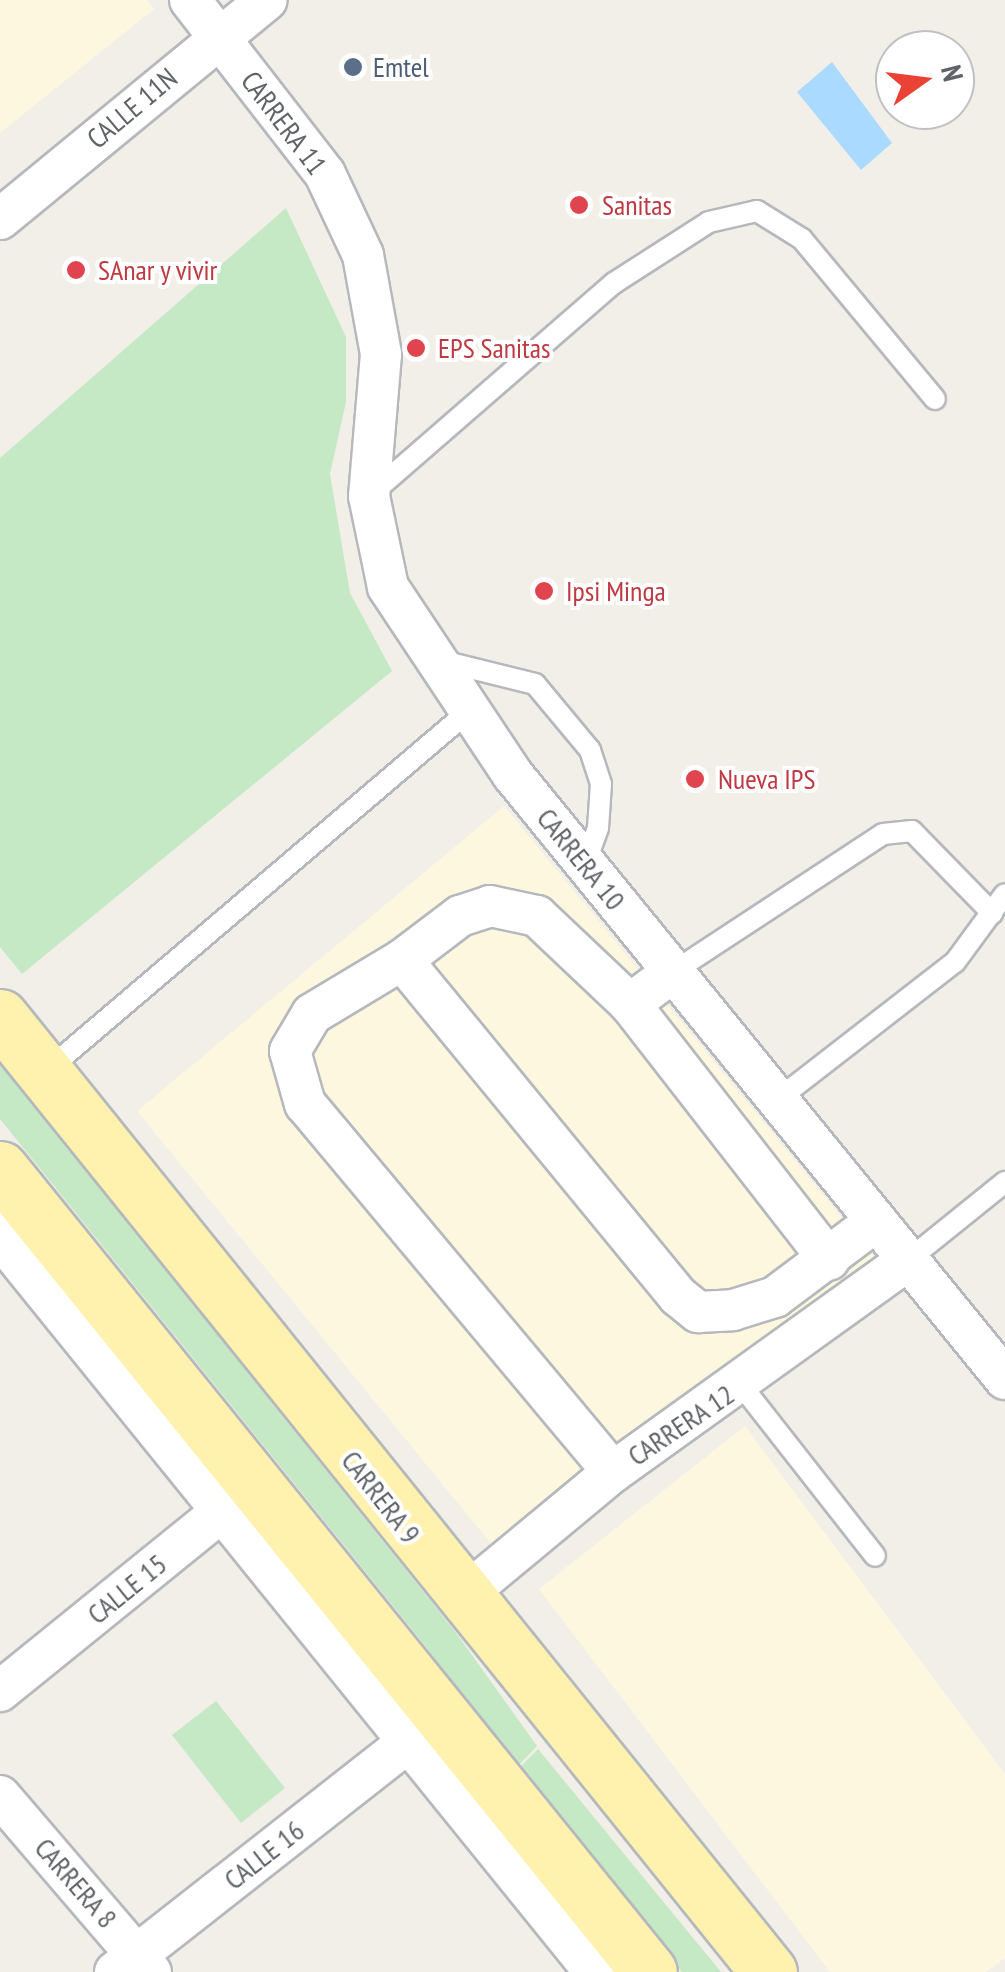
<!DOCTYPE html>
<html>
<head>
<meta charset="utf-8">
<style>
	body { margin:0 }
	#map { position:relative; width:1005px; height:1972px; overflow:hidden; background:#f1efe8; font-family:"PT Sans Narrow",sans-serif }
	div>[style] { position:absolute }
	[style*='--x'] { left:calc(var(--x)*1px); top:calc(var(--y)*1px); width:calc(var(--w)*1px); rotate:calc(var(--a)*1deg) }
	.commercial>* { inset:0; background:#fef7e0 }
	.green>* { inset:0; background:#c5e8c5 }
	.water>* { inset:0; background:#aadaff }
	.roads { filter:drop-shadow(2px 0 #b5b8bc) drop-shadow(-2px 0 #b5b8bc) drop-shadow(0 2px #b5b8bc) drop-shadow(0 -2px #b5b8bc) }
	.service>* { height:20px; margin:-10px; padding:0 10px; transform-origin:10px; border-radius:10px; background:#fff }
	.minor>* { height:40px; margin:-20px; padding:0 20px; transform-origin:20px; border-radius:20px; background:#fff }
	.tertiary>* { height:50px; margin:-25px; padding:0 25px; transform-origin:25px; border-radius:25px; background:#fff }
	.primary>* { height:55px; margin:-27.5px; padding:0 27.5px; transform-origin:27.5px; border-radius:27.5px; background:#fff2af }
	.dots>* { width:28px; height:28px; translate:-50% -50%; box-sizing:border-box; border:5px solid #fff; border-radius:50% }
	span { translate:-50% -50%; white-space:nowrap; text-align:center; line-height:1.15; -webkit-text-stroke:8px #fff; paint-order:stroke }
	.service-label { font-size:28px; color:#4e5e75 }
	.left { translate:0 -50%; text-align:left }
	.street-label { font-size:28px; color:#5f6368 }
	.health-label { font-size:28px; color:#be3a42 }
	.north { position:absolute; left:875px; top:30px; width:100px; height:100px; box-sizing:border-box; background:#fff; border:2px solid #bfc1c3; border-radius:50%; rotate:76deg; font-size:28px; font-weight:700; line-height:40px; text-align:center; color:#5f6368 }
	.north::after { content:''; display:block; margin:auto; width:35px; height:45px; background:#ea4335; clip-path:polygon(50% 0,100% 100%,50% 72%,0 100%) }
</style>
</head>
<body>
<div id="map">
	<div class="commercial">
		<i style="clip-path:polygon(0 0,147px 0,154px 9px,0 133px)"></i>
		<i style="clip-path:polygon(504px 806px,876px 1259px,493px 1546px,137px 1111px)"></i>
		<i style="clip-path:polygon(745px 1426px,1005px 1774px,1005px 1958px,986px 1972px,830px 1972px,539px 1589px)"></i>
	</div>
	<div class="green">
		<i style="clip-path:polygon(286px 208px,346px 337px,346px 402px,330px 474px,350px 593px,392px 671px,22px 974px,0 947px,0 458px)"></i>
		<i style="clip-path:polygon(0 1063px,454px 1630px,537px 1746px,514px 1770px,427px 1648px,0 1119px)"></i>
		<i style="clip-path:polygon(216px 1701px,285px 1788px,241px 1823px,172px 1735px)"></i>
		<i style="clip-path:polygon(538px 1749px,721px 1972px,682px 1972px,515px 1772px)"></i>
	</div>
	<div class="water">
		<i style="clip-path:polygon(832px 62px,892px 143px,861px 170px,797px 92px)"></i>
	</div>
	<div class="roads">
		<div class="service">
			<i style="--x:370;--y:495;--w:323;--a:-41"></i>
			<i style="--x:614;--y:283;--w:113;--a:-32.7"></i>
			<i style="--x:709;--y:222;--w:49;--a:-12.9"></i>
			<i style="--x:757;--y:211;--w:53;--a:31.9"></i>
			<i style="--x:802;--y:239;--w:208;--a:50.3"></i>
			<i style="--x:438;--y:660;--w:100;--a:13.9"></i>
			<i style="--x:535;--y:684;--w:86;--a:50.2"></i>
			<i style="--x:590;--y:750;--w:36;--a:72"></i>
			<i style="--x:601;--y:784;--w:44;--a:93.9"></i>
			<i style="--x:598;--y:828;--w:37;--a:110"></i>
			<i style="--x:673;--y:972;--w:251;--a:-33.3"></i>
			<i style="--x:883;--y:834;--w:29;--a:-6"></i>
			<i style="--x:912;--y:831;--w:115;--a:45.7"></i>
			<i style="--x:45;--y:1072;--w:558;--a:-40.42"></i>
			<i style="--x:777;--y:1100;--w:225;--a:-37.8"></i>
			<i style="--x:955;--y:962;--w:84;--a:-53.7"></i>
			<i style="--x:907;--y:1261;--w:126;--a:-38.9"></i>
			<i style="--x:741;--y:1385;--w:217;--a:51.9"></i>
		</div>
		<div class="minor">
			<i style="--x:190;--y:0;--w:220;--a:52.2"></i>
			<i style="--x:325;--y:174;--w:89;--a:64.9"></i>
			<i style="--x:363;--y:255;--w:101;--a:79.7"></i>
			<i style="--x:381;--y:354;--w:143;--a:94.8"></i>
			<i style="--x:369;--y:496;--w:93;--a:78.2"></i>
			<i style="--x:388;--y:587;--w:226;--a:56.4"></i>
			<i style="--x:513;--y:775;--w:779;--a:50.83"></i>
			<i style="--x:0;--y:219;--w:345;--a:-39.4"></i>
			<i style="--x:402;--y:960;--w:73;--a:-37.2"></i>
			<i style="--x:460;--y:916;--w:32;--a:-18"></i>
			<i style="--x:490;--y:906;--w:48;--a:12"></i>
			<i style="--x:537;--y:916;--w:128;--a:43.4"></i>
			<i style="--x:673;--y:972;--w:54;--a:143.3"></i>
			<i style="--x:630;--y:1004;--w:324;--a:52.1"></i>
			<i style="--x:613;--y:1472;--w:480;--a:-129.9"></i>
			<i style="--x:305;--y:1104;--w:55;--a:-105.8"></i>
			<i style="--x:290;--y:1051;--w:43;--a:-59.3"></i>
			<i style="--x:312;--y:1014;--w:105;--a:-31"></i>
			<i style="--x:402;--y:960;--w:435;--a:50.6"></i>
			<i style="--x:678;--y:1296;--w:26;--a:39"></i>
			<i style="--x:698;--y:1312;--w:35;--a:-3"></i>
			<i style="--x:733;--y:1310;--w:44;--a:-17.2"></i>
			<i style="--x:775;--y:1297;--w:125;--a:-36.9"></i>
			<i style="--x:461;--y:1598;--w:197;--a:-39.7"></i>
			<i style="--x:613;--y:1472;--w:362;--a:-35.7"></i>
			<i style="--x:0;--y:1691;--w:318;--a:-39"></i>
			<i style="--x:0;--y:1796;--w:232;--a:49.4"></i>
			<i style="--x:115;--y:1972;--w:377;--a:-38.1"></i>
		</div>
		<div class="tertiary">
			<i style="--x:0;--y:1229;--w:956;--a:51.03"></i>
		</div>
		<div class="primary">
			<i style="--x:0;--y:1017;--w:1226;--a:51.16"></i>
			<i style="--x:0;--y:1169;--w:1032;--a:51.05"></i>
		</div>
	</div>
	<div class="dots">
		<i style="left:353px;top:67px;background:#5c6f8a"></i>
		<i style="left:579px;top:205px;background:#e0444e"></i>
		<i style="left:76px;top:270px;background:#e0444e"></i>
		<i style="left:416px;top:348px;background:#e0444e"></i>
		<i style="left:544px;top:591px;background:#e0444e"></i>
		<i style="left:695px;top:779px;background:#e0444e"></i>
	</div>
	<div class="service-label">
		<span class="left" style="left:373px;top:67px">Emtel</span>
	</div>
	<div class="street-label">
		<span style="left:132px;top:108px;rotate:-40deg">CALLE 11N</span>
		<span style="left:284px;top:123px;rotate:53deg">CARRERA 11</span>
		<span style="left:581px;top:859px;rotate:51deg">CARRERA 10</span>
		<span style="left:681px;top:1425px;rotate:-34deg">CARRERA 12</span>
		<span style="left:381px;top:1497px;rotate:52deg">CARRERA 9</span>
		<span style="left:127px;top:1589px;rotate:-39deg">CALLE 15</span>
		<span style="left:264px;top:1855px;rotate:-38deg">CALLE 16</span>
		<span style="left:76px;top:1883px;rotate:49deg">CARRERA 8</span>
	</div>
	<div class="health-label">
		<span class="left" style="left:602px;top:205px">Sanitas</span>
		<span class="left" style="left:98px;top:270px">SAnar y vivir</span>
		<span class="left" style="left:438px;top:348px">EPS Sanitas</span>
		<span class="left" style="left:566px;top:591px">Ipsi Minga</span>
		<span class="left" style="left:718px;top:779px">Nueva IPS</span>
	</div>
	<div class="north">N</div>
</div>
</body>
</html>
